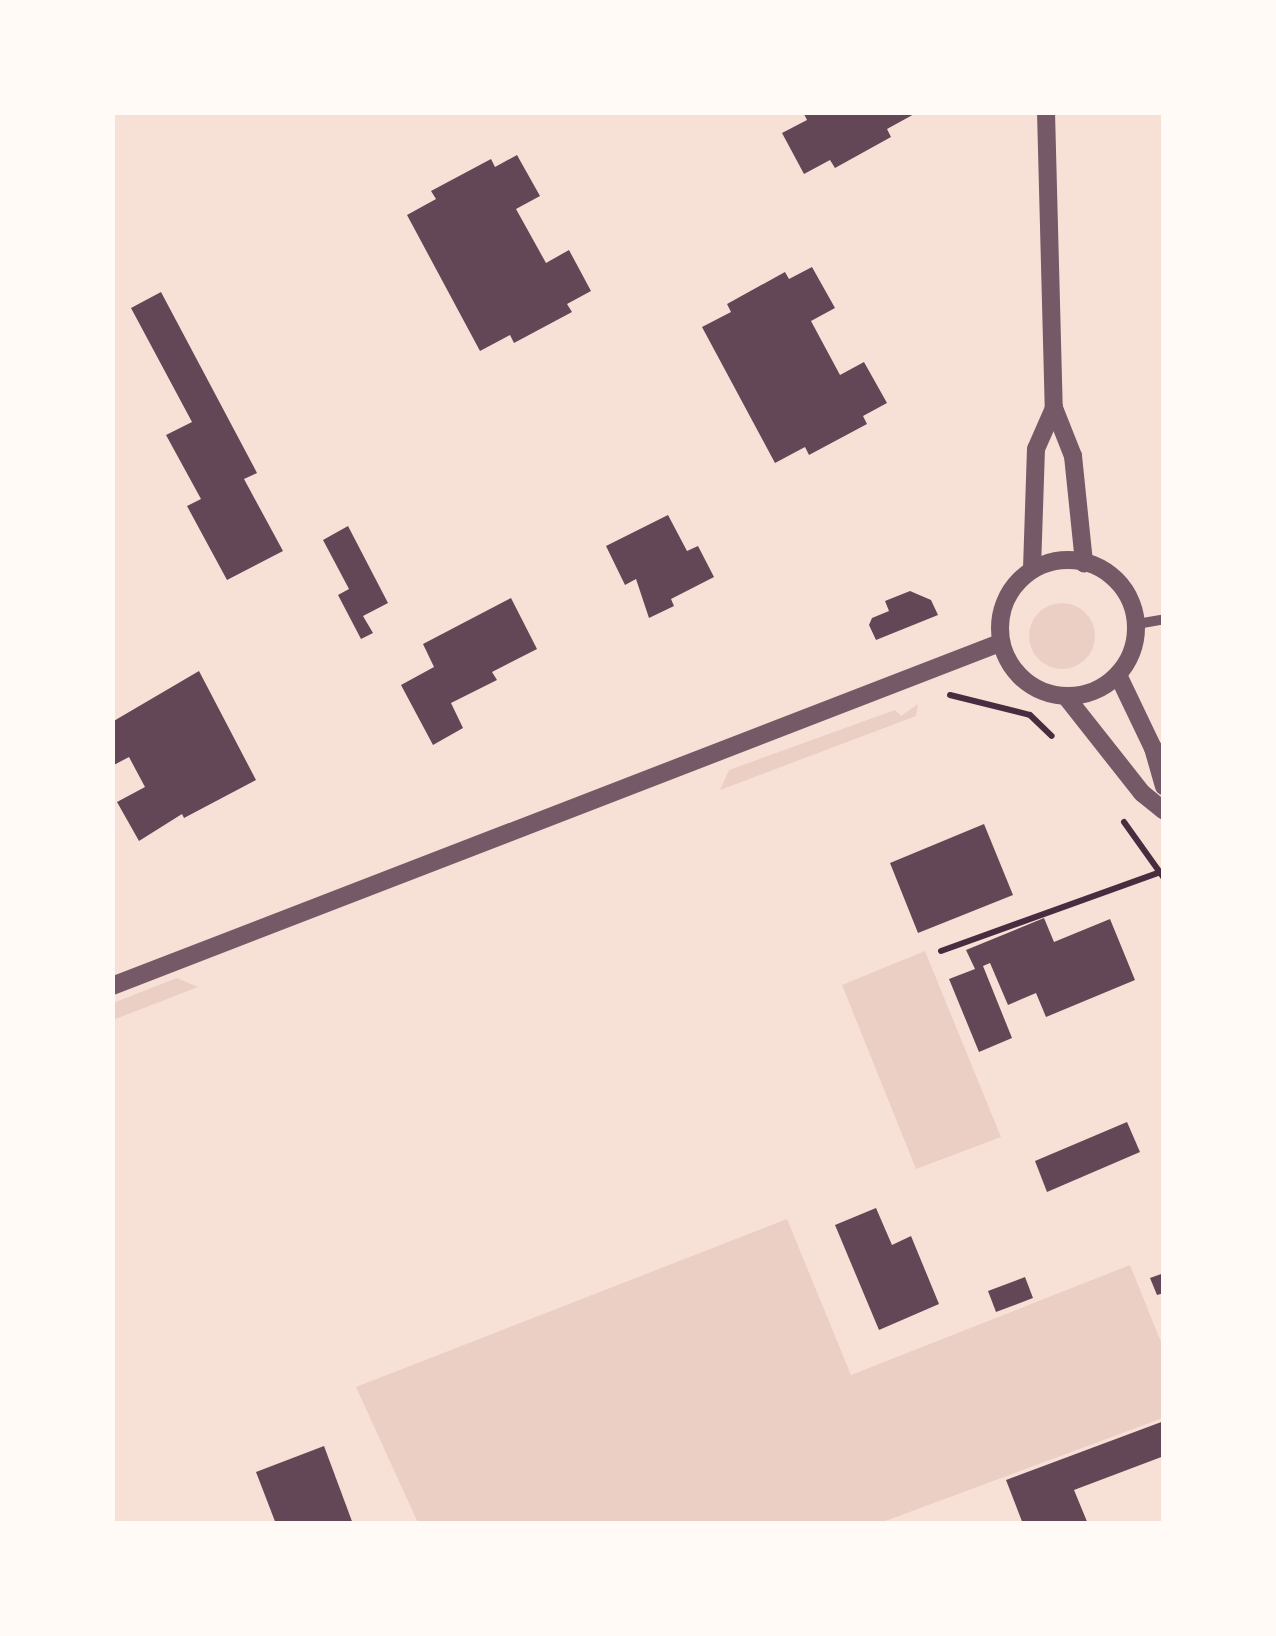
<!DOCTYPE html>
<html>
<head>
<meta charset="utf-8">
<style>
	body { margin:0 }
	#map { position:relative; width:1276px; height:1636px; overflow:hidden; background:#f7e1d7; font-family:Bitter,serif }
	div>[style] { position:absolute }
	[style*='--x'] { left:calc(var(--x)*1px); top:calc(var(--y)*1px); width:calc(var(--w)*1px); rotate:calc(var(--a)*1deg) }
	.green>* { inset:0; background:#ebcfc5 }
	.round { border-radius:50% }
	.building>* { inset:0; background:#644757 }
	.path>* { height:6px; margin:-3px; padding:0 3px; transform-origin:3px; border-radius:3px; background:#4a2c40 }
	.minor>* { height:10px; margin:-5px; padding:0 5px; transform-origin:5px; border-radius:5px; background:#755966 }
	.tertiary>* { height:18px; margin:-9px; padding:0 9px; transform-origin:9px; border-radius:9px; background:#755966 }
	.tertiary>.ring { margin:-9px; padding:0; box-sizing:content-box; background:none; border:18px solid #755966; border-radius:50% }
	span { translate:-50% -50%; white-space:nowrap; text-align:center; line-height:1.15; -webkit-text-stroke:10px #fffaf5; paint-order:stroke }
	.frame { position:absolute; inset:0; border:115px solid #fffaf5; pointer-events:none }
</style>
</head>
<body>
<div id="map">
	<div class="green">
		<i class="round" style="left:1029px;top:603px;width:66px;height:66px"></i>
		<i style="clip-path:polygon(918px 704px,916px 716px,720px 790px,729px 770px,895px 710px,901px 716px)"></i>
		<i style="clip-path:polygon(925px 951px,1001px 1137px,916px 1169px,842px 985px)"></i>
		<i style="clip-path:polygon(177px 978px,198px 987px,113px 1020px,113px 1003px)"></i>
		<i style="clip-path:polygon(787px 1219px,851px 1375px,1130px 1265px,1163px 1347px,1163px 1418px,880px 1523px,418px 1523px,356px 1387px)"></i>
	</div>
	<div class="building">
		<i style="clip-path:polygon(803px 112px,918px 112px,887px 129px,891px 137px,835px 168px,830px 160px,804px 174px,782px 133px,807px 120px)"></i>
		<i style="clip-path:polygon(517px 155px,540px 196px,516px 209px,546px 263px,569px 250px,591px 291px,567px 304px,572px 312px,514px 343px,510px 335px,480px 351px,407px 215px,436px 199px,431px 191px,491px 159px,495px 167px)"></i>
		<i style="clip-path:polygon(812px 267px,835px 308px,811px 321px,840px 375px,864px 362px,887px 403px,863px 416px,867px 424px,809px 455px,805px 447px,775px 463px,702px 327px,731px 312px,727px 304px,785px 272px,789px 279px)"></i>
		<i style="clip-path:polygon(161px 292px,257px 473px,244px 479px,283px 551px,227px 580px,187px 506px,201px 499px,166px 435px,192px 422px,131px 308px)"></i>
		<i style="clip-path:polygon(668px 515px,687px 551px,698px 546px,714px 577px,671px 599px,674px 606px,649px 618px,636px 579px,625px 585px,606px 546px)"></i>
		<i style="clip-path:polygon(348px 526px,388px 603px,363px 616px,373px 633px,361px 639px,338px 595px,349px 589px,323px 540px)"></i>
		<i style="clip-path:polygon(910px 591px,931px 600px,938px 615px,876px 640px,869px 625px,872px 618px,889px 611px,885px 601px)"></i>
		<i style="clip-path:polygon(511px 598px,537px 649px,492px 672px,497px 680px,451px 703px,463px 728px,433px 745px,401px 685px,434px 667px,423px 644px)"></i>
		<i style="clip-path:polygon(199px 671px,256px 780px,184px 818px,182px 814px,139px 841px,117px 802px,145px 787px,129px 757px,112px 766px,112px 722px)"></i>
		<i style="clip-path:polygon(984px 824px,1013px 895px,918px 933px,890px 863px)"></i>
		<i style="clip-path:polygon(1044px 918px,1054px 942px,1110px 919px,1135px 980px,1046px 1017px,1036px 993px,1008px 1005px,990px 963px,983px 966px,1012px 1038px,979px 1052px,949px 979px,975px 969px,966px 950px)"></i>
		<i style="clip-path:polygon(1127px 1122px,1140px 1152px,1047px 1192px,1035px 1161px)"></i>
		<i style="clip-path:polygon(876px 1208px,892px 1245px,911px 1236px,939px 1304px,879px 1330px,835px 1225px)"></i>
		<i style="clip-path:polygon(1164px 1273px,1164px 1293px,1157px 1295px,1150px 1278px)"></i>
		<i style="clip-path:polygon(1025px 1277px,1033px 1298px,996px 1312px,988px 1291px)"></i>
		<i style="clip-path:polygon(1164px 1421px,1164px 1456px,1074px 1490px,1088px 1524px,1023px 1524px,1006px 1480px)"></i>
		<i style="clip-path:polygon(324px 1446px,353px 1524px,276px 1524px,256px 1472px)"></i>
	</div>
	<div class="path">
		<i style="--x:950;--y:695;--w:82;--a:14"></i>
		<i style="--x:1030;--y:715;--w:30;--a:44"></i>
		<i style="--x:1124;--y:822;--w:69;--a:54.5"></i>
		<i style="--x:941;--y:951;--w:233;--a:-19.8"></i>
	</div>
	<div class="minor">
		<i style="--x:1137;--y:624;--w:27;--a:-10"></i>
	</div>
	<div class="tertiary">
		<i style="--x:1046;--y:112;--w:296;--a:88.5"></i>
		<i style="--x:1054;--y:408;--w:52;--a:68.4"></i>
		<i style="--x:1073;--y:456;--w:108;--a:84.1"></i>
		<i class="ring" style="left:1000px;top:560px;width:118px;height:118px"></i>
		<i style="--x:1032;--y:569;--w:120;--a:-88.1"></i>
		<i style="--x:1036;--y:449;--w:45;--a:-66.3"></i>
		<i style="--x:1118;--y:675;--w:81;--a:64.4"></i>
		<i style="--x:1153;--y:748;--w:40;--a:74"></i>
		<i style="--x:1067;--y:698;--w:121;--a:51.7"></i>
		<i style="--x:1142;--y:793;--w:28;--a:39"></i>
		<i style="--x:112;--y:986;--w:952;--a:-21.12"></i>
	</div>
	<div class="frame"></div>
</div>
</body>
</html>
